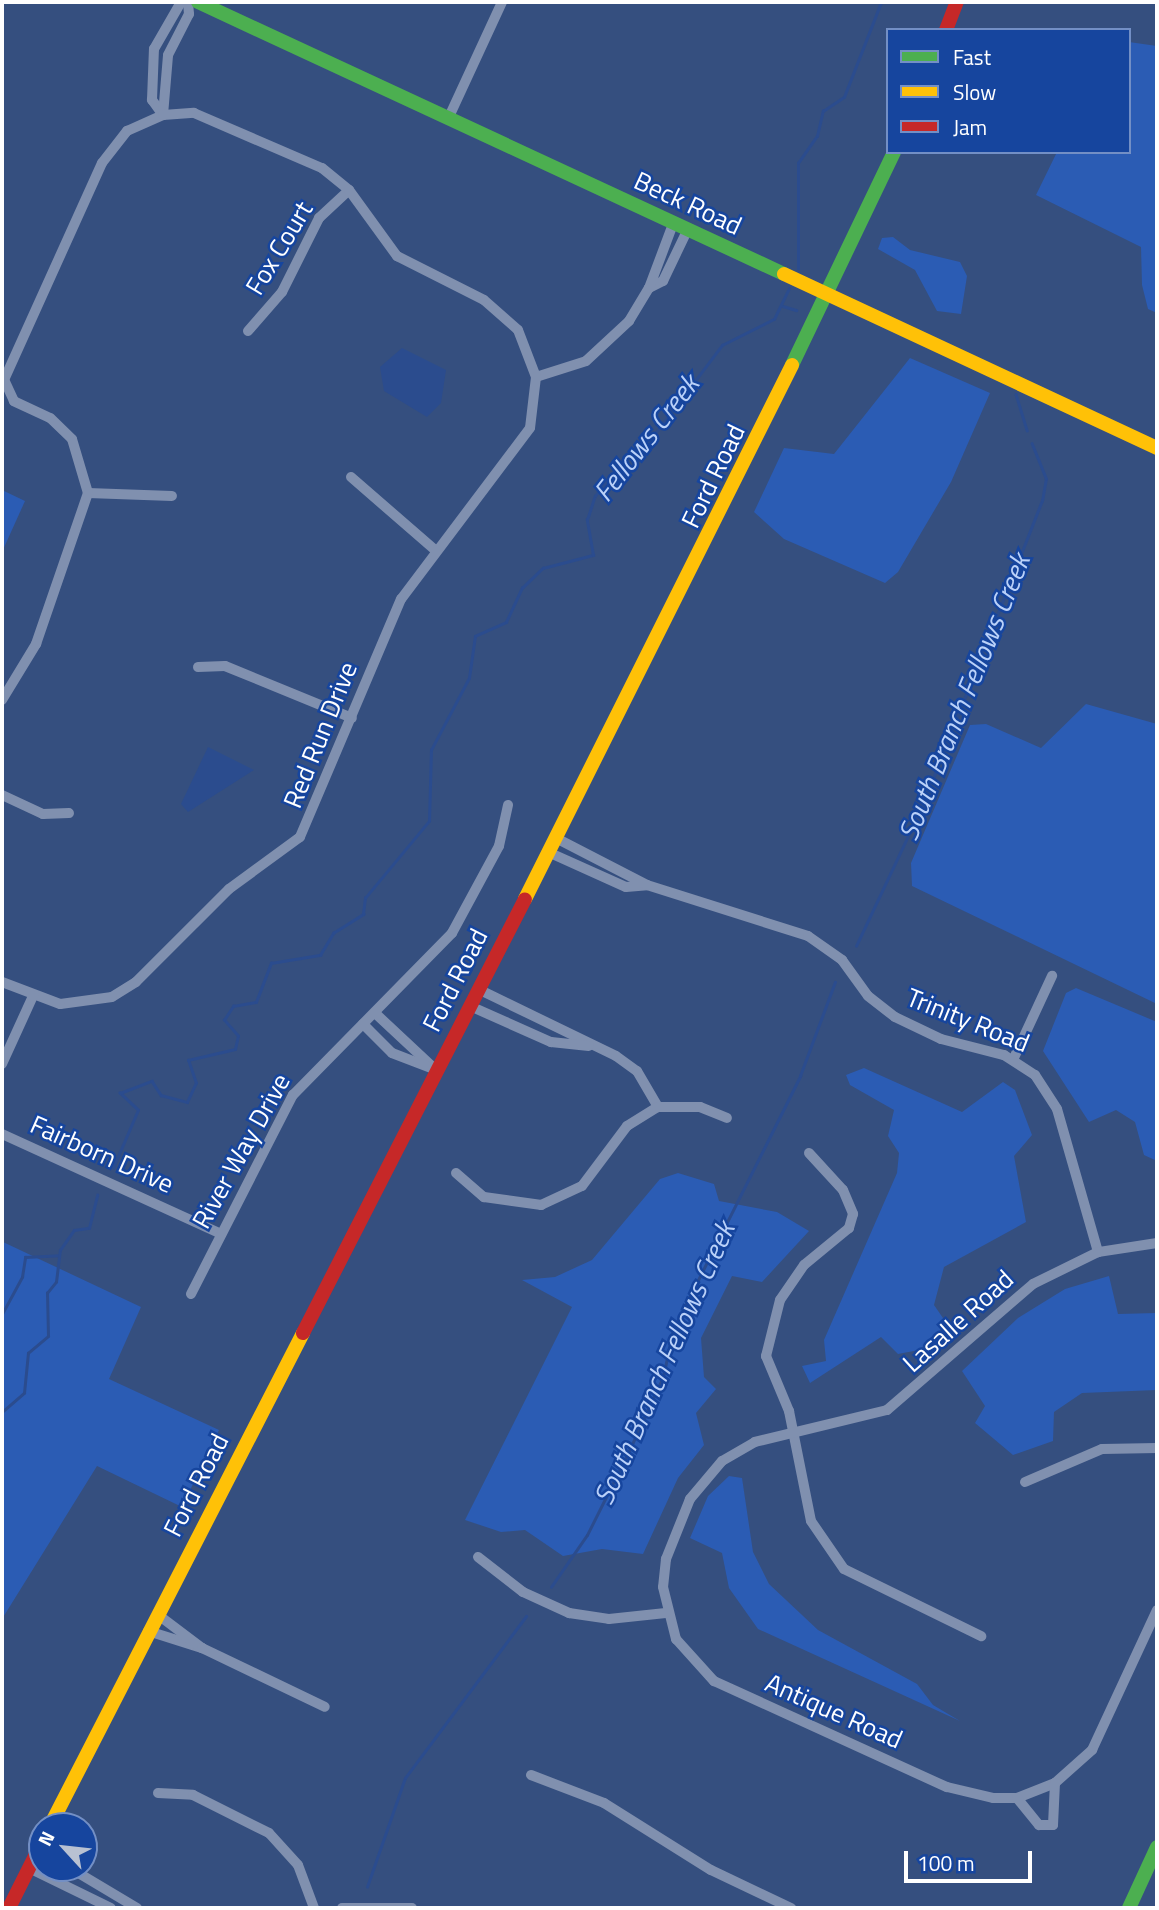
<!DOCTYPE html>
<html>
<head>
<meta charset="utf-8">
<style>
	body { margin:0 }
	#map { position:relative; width:1159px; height:1910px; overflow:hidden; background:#354f7f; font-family:"Titillium Web",sans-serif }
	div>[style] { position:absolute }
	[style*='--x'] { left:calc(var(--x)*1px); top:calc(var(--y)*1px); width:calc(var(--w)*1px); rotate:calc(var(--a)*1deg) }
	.green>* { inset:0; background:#2b5cb4 }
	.water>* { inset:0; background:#2b4c8e }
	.stream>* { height:2.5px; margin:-1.25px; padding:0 1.25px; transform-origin:1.25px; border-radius:1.25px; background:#2b4c8e }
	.street>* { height:10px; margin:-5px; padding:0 5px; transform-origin:5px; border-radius:5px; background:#8090af }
	.fast>* { height:14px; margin:-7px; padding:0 7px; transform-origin:7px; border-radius:7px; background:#4caf50 }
	.slow>* { height:14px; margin:-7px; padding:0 7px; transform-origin:7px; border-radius:7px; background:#ffc107 }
	.jam>* { height:14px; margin:-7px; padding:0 7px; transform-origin:7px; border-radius:7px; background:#c62828 }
	span { translate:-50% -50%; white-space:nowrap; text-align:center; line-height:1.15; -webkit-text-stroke:5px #16459e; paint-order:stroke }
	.street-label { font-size:26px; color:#fff }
	.water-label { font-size:28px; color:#bad1f9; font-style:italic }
	.frame { position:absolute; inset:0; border:4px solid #fff; pointer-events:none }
	.legend { position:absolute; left:886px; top:28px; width:245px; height:126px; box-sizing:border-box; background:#16459e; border:2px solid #738fc5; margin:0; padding:9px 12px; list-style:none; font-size:21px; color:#fff }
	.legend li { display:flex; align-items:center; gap:14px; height:35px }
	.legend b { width:35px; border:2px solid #738fc5 }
	.north { position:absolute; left:28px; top:1812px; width:70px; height:70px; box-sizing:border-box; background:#16459e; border:2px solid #738fc5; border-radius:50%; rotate:297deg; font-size:19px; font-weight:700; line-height:28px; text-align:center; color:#fff }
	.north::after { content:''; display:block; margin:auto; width:24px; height:32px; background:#b8c1d2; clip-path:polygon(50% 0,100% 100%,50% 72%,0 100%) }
	.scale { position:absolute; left:904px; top:1851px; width:128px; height:32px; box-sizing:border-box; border:4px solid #fff; border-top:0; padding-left:9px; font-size:21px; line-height:24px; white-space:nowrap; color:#fff; -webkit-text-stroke:5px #16459e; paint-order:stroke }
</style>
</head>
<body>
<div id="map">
	<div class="green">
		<i style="clip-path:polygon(1129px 42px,1157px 46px,1157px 313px,1148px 309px,1142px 285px,1141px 247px,1036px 195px,1057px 152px,1129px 152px)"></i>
		<i style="clip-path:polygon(893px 237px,910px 250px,960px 262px,967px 276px,961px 314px,937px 311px,915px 270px,878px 249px,882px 238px)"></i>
		<i style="clip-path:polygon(910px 358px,990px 393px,951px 482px,898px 572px,885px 583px,784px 539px,754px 512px,784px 448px,834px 454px)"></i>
		<i style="clip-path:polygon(2px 490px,25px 501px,2px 552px)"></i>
		<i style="clip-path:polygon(1086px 704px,1157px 724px,1157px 1004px,912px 886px,911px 863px,970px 725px,986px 724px,1041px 748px)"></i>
		<i style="clip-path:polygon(1076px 988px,1157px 1022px,1157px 1161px,1144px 1155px,1135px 1122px,1116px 1110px,1089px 1122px,1043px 1051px,1066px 993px)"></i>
		<i style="clip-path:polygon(864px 1068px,962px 1112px,1003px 1082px,1015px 1090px,1032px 1135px,1014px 1156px,1026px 1222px,944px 1267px,934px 1305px,943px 1318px,940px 1332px,919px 1350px,898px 1354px,881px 1337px,810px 1383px,802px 1366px,826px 1361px,824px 1340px,897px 1173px,899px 1153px,888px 1136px,894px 1110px,850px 1085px,846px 1075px)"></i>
		<i style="clip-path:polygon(678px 1173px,714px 1184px,719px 1201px,777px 1212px,809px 1231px,762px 1282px,732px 1276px,701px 1338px,704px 1377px,716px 1389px,696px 1413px,704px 1445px,678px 1478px,643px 1554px,602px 1549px,563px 1556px,525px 1530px,501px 1532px,465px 1520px,572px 1307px,522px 1280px,555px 1277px,592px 1260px,660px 1179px)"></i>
		<i style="clip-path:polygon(3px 1242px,141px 1307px,109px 1379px,219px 1430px,182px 1507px,97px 1466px,2px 1619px)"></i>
		<i style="clip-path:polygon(1109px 1276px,1118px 1314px,1157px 1313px,1157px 1390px,1082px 1393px,1054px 1412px,1053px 1441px,1013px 1455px,975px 1423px,985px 1406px,962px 1371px,1018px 1318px,1065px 1289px)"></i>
		<i style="clip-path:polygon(729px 1476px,742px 1478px,753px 1552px,769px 1584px,818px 1630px,917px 1684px,933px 1705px,960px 1721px,758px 1629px,729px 1588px,722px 1553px,690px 1538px,708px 1496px)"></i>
	</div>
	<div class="water">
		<i style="clip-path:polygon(402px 348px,446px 370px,441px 403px,427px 417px,384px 391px,380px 367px)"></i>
		<i style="clip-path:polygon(208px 747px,254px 770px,188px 812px,181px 804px)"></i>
	</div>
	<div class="stream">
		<i style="--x:798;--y:269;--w:106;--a:-90"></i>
		<i style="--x:798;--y:163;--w:33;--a:-55"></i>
		<i style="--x:817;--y:136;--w:26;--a:-77"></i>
		<i style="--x:823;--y:111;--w:25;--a:-34"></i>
		<i style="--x:844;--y:97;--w:102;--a:-68.7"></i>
		<i style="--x:783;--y:306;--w:14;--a:17"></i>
		<i style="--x:1016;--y:394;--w:38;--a:73"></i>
		<i style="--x:856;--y:946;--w:157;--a:-64.7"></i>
		<i style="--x:923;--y:804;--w:326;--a:-68.6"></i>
		<i style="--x:1042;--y:501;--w:22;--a:-80"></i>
		<i style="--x:1046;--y:479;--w:38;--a:-112"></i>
		<i style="--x:113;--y:1168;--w:63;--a:-66.7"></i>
		<i style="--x:138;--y:1110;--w:25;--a:-137"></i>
		<i style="--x:120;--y:1093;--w:34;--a:-21"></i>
		<i style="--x:152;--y:1081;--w:17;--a:57"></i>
		<i style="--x:161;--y:1095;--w:27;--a:15"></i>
		<i style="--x:187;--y:1102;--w:21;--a:-65"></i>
		<i style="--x:196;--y:1083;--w:24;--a:-109"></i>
		<i style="--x:188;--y:1060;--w:48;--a:-13.2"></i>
		<i style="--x:235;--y:1049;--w:13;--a:-77"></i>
		<i style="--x:238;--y:1036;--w:21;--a:-131"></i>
		<i style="--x:224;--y:1020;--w:17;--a:-57"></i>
		<i style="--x:233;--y:1006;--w:23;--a:-10"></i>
		<i style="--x:256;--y:1002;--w:42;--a:-69"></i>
		<i style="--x:271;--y:963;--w:50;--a:-9.3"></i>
		<i style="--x:320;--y:955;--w:26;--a:-59"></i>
		<i style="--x:333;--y:933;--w:36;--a:-32"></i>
		<i style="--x:363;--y:914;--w:16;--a:-83"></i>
		<i style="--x:365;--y:898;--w:100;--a:-50.3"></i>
		<i style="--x:429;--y:821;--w:71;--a:-88.4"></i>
		<i style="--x:431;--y:750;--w:81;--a:-62.2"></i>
		<i style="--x:469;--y:678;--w:42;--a:-81.9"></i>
		<i style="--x:475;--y:636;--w:34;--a:-24"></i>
		<i style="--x:506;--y:622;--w:38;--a:-65"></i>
		<i style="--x:522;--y:588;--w:29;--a:-44"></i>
		<i style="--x:543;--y:568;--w:52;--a:-14.6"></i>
		<i style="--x:593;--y:555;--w:36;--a:-100"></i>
		<i style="--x:587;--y:520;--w:25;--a:-72"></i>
		<i style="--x:595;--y:496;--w:46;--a:-52.9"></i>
		<i style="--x:623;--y:459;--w:34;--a:-36"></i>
		<i style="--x:651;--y:439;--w:118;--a:-52.9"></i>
		<i style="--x:722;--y:345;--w:58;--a:-26.6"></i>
		<i style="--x:774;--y:319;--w:34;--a:-64"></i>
		<i style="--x:2;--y:1314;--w:42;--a:-61.6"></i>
		<i style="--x:22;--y:1277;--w:20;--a:-81"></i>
		<i style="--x:25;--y:1257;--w:34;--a:-3"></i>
		<i style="--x:2;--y:1412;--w:29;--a:-41"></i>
		<i style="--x:24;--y:1393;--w:40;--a:-84.3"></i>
		<i style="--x:28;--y:1353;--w:26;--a:-40"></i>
		<i style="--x:48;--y:1336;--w:43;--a:-91.3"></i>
		<i style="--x:47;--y:1293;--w:14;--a:-51"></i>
		<i style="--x:56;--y:1282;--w:32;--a:-83"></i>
		<i style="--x:60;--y:1250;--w:24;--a:-55"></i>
		<i style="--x:74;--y:1230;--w:15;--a:-8"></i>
		<i style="--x:89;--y:1228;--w:34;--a:-76"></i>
		<i style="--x:551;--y:1587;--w:63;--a:-55.3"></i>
		<i style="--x:587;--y:1535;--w:92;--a:-63.4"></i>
		<i style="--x:628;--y:1453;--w:84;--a:-65.3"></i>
		<i style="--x:663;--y:1377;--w:48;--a:-78"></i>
		<i style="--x:673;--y:1330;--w:284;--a:-63.4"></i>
		<i style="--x:800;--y:1076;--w:100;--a:-69.6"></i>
		<i style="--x:367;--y:1887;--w:115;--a:-70.8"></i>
		<i style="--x:405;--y:1778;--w:202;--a:-53.2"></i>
	</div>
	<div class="street">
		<i style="--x:163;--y:115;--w:19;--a:-126"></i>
		<i style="--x:152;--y:100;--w:51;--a:-87.8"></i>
		<i style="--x:154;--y:49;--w:54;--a:-60.1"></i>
		<i style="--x:163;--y:115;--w:60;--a:-85.2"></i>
		<i style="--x:168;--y:55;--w:46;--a:-62.9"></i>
		<i style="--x:189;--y:14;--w:12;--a:-95"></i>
		<i style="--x:448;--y:119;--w:129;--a:-65.2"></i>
		<i style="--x:649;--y:288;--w:16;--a:-27"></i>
		<i style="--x:663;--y:281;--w:55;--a:-64.4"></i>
		<i style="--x:248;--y:331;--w:52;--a:-48.9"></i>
		<i style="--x:282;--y:292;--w:83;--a:-63.4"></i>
		<i style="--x:319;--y:218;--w:41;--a:-43"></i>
		<i style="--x:536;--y:377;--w:52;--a:-17.7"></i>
		<i style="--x:586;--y:361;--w:59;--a:-42.9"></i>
		<i style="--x:629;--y:321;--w:39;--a:-59"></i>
		<i style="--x:649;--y:288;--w:68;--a:-69.4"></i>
		<i style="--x:351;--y:477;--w:111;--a:41"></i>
		<i style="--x:88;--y:493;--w:84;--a:2"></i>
		<i style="--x:198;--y:667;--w:27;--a:-2"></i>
		<i style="--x:225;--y:666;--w:137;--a:22.3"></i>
		<i style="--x:2;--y:700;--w:66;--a:-58.7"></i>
		<i style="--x:36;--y:644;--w:160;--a:-71"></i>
		<i style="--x:88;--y:493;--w:56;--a:-106.5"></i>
		<i style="--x:72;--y:439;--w:30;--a:-136"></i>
		<i style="--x:50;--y:418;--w:40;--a:-155"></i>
		<i style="--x:14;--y:401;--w:23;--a:-115"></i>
		<i style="--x:4;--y:380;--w:238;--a:-65.7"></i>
		<i style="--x:102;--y:163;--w:41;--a:-52"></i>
		<i style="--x:127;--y:131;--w:39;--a:-24"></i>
		<i style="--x:163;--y:115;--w:31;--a:-4"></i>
		<i style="--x:194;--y:113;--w:139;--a:23.3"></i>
		<i style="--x:322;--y:168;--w:35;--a:39"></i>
		<i style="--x:349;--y:190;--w:82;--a:54"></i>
		<i style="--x:397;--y:256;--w:97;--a:26.8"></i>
		<i style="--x:484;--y:300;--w:45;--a:41.4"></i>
		<i style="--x:518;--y:330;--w:50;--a:69"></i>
		<i style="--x:536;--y:377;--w:51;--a:96.7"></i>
		<i style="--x:530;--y:428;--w:214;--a:127"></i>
		<i style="--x:401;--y:599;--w:259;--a:113"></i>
		<i style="--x:300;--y:837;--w:88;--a:143.8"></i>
		<i style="--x:229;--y:889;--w:132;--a:135"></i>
		<i style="--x:136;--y:982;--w:28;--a:148"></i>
		<i style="--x:112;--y:997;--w:52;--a:172.3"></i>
		<i style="--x:60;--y:1004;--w:62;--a:-159.2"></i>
		<i style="--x:2;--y:795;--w:45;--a:24.9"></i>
		<i style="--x:43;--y:814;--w:26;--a:-2"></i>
		<i style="--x:548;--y:852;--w:85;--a:24.2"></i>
		<i style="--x:626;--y:887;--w:21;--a:-5"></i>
		<i style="--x:647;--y:885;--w:102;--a:-152.7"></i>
		<i style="--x:647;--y:885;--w:169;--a:17.6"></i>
		<i style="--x:808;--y:936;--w:42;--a:35.2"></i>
		<i style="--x:842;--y:960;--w:44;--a:54.2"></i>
		<i style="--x:868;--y:996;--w:34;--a:38"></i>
		<i style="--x:895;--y:1017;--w:51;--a:25.6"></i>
		<i style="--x:941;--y:1039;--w:65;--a:14.3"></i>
		<i style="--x:1004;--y:1055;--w:37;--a:33"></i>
		<i style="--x:1035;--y:1075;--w:40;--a:57.1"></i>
		<i style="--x:1057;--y:1109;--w:149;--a:74"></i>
		<i style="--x:478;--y:989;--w:153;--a:25.9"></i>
		<i style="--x:616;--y:1056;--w:26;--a:36"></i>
		<i style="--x:637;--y:1071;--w:42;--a:59.7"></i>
		<i style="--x:470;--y:1006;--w:89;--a:24"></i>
		<i style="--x:551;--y:1042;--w:38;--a:6"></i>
		<i style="--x:375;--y:1013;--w:83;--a:43.1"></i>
		<i style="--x:363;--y:1024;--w:41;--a:45"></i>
		<i style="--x:392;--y:1053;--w:47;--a:21.1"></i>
		<i style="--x:1013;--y:1060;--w:93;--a:-65.1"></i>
		<i style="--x:2;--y:1064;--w:75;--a:-65.5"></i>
		<i style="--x:2;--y:1134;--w:241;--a:24.5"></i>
		<i style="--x:809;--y:1153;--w:50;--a:47.4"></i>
		<i style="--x:843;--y:1190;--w:26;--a:67"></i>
		<i style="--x:853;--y:1214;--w:15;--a:106"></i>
		<i style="--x:849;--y:1228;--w:58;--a:140.6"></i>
		<i style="--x:804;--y:1265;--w:42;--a:124.4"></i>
		<i style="--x:780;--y:1300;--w:58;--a:104"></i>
		<i style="--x:766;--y:1356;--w:60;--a:67.3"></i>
		<i style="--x:789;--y:1411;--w:112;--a:78.7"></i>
		<i style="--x:811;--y:1521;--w:58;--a:55.5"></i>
		<i style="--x:844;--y:1569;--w:153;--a:26.1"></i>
		<i style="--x:456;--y:1173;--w:37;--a:41"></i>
		<i style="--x:484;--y:1197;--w:58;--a:8"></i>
		<i style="--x:541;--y:1205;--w:45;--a:-24.9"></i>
		<i style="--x:582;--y:1186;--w:75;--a:-53.1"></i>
		<i style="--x:627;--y:1126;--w:36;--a:-32"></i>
		<i style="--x:658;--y:1107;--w:42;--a:0"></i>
		<i style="--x:700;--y:1107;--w:29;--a:22"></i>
		<i style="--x:1157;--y:1243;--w:60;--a:171.3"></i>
		<i style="--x:1098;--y:1252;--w:72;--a:153.8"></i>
		<i style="--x:1033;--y:1284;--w:193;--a:139.2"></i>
		<i style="--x:887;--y:1410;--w:136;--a:166.4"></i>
		<i style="--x:755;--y:1442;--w:38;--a:150"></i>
		<i style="--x:722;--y:1461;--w:50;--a:130.1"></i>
		<i style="--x:690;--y:1499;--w:65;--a:111.8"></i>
		<i style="--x:666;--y:1559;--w:28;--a:96"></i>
		<i style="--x:663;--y:1587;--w:54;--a:76"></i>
		<i style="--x:676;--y:1639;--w:57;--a:47.9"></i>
		<i style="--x:714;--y:1681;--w:256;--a:24.5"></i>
		<i style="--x:947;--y:1787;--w:47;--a:13.4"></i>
		<i style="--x:993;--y:1798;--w:24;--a:0"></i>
		<i style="--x:1017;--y:1798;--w:41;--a:-21.5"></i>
		<i style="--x:1055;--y:1783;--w:50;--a:-41.7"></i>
		<i style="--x:1092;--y:1750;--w:154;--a:-65.1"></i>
		<i style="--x:191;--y:1294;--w:224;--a:-62.9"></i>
		<i style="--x:293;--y:1095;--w:227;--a:-45.5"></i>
		<i style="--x:452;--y:933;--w:99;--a:-61.6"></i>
		<i style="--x:499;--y:846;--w:42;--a:-77.6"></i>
		<i style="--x:1025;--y:1482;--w:84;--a:-23.2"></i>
		<i style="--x:1102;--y:1449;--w:55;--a:-1"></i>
		<i style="--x:478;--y:1557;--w:57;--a:37.9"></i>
		<i style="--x:523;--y:1592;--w:51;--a:24.5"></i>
		<i style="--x:569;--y:1613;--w:40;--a:8.5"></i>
		<i style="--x:609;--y:1619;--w:57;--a:-6"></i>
		<i style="--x:148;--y:1631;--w:57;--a:17.5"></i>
		<i style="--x:202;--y:1648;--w:56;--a:-142.9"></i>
		<i style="--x:202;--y:1648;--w:136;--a:25.6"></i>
		<i style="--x:531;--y:1775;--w:78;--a:21"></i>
		<i style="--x:604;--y:1803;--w:126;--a:32.1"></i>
		<i style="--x:711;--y:1870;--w:89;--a:25.4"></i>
		<i style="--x:158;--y:1793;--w:35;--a:3"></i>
		<i style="--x:193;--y:1795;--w:85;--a:26.6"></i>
		<i style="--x:269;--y:1833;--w:43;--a:47.8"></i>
		<i style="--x:298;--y:1865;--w:46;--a:69.6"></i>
		<i style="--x:1017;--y:1798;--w:35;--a:51"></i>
		<i style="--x:1039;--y:1825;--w:14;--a:0"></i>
		<i style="--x:1053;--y:1825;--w:42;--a:-87.3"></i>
		<i style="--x:29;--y:1868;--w:91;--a:26"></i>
		<i style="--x:70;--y:1868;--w:78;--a:30.8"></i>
		<i style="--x:342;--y:1908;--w:70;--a:0"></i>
	</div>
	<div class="fast">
		<i style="--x:198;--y:2;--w:646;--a:24.9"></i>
		<i style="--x:792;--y:365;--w:236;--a:-64.4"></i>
		<i style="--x:1129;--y:1908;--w:67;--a:-65.3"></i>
	</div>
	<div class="slow">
		<i style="--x:784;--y:274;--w:412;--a:25"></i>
		<i style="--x:525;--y:899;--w:597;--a:-63.43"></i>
		<i style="--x:50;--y:1826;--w:554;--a:-62.83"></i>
	</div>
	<div class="jam">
		<i style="--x:946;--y:30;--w:30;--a:-69"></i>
		<i style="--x:303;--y:1333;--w:487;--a:-62.9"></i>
		<i style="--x:9;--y:1908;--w:74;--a:-63.4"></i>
	</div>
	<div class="street-label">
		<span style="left:688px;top:203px;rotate:25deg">Beck Road</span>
		<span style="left:279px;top:248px;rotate:-59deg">Fox Court</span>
		<span style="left:713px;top:476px;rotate:-64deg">Ford Road</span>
		<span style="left:320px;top:735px;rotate:-68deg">Red Run Drive</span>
		<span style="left:455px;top:980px;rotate:-63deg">Ford Road</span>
		<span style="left:968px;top:1020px;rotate:22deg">Trinity Road</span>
		<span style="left:241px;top:1151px;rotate:-61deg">River Way Drive</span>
		<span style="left:102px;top:1154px;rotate:24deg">Fairborn Drive</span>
		<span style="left:958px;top:1321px;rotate:-42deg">Lasalle Road</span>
		<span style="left:196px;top:1485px;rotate:-63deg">Ford Road</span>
		<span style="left:834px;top:1711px;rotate:24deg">Antique Road</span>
	</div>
	<div class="water-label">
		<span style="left:646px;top:438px;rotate:-52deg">Fellows Creek</span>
		<span style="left:964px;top:697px;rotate:-68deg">South Branch Fellows Creek</span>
		<span style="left:664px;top:1363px;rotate:-66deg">South Branch Fellows Creek</span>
	</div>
	<div class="frame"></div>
	<ul class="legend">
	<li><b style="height:9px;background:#4caf50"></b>Fast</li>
	<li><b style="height:9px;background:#ffc107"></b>Slow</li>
	<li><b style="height:9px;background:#c62828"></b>Jam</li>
	</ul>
	<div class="north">N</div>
	<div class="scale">100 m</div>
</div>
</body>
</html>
